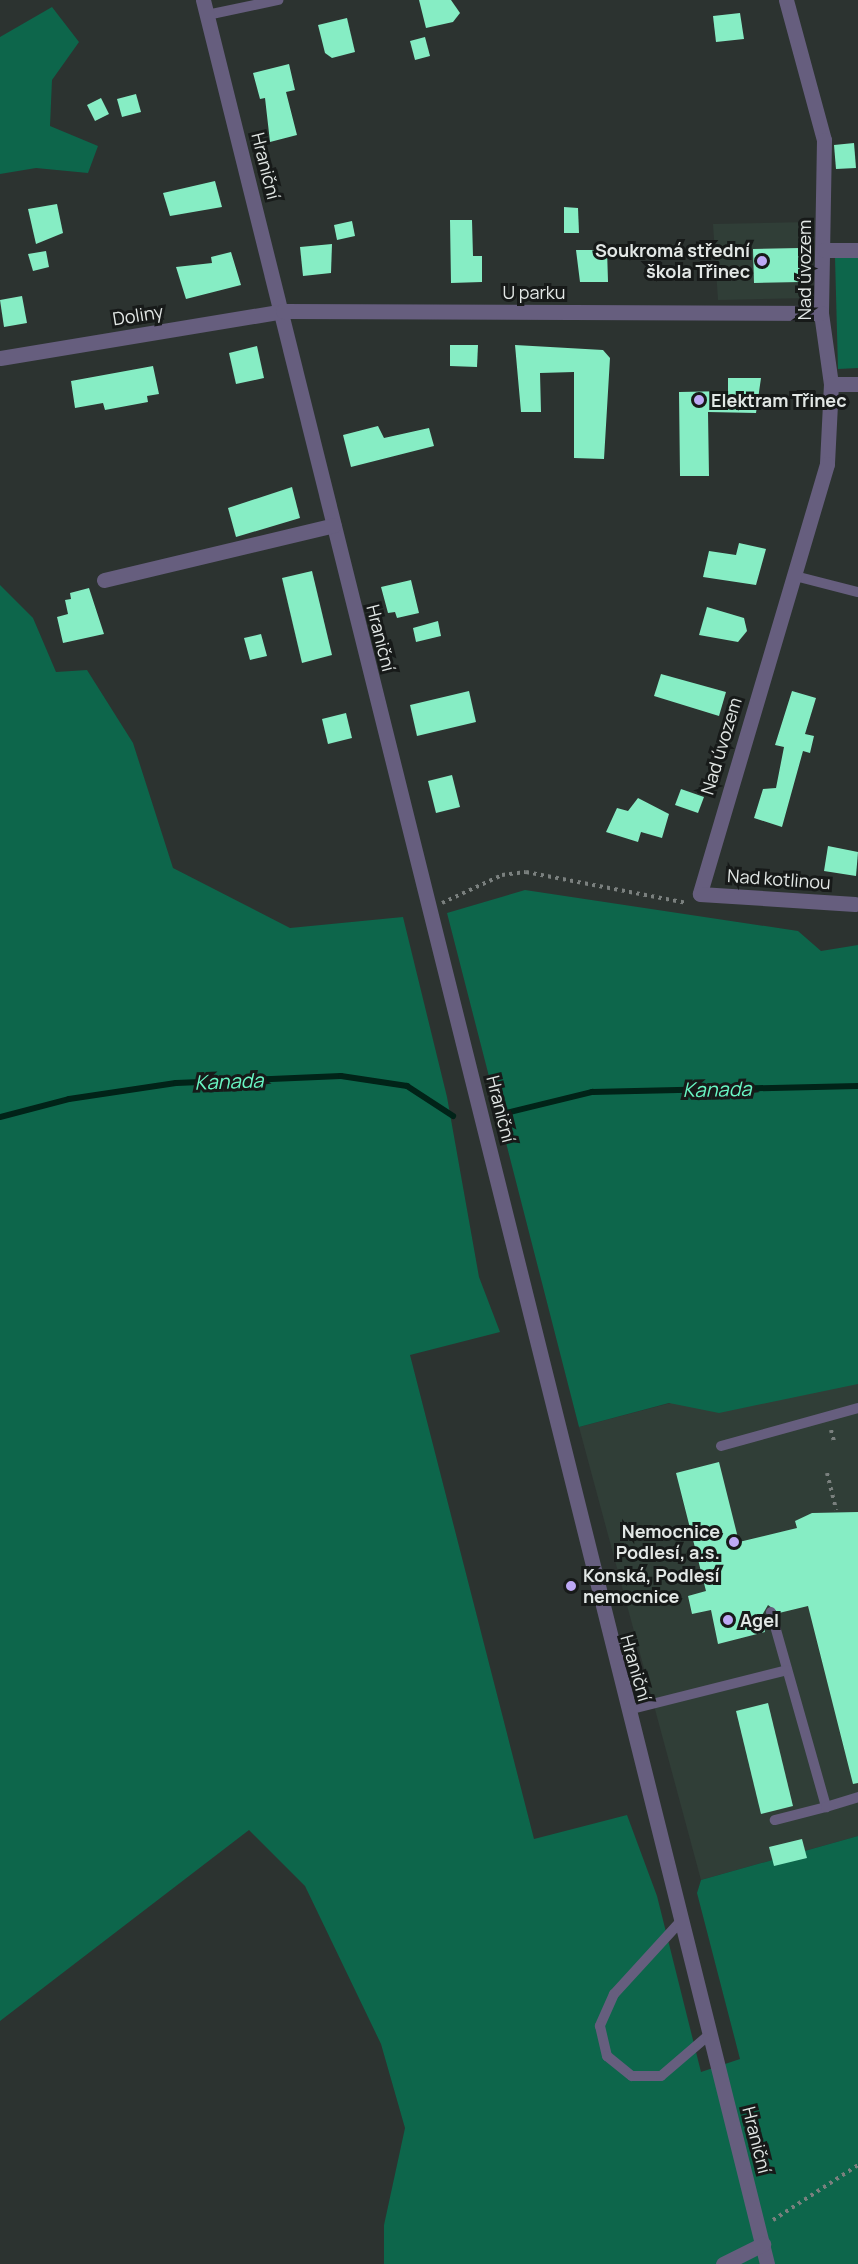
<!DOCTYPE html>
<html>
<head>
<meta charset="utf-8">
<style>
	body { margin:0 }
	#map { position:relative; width:858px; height:2264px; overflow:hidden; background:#2c3330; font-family:Manrope,sans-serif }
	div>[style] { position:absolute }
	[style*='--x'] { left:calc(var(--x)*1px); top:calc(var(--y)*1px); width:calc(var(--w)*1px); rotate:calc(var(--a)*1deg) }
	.built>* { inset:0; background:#303e37 }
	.green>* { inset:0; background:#0d664b }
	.stream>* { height:6px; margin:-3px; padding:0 3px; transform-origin:3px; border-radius:3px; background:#012318 }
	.building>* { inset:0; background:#86edc4 }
	.path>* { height:4px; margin-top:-2px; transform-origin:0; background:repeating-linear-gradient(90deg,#7a807e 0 3px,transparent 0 7.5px) }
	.lane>* { height:10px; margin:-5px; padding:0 5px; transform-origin:5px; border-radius:5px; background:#665e7e }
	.street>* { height:15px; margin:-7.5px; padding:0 7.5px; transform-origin:7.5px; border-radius:7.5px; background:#665e7e }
	.dots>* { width:16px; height:16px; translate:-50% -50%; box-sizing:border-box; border:3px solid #171a19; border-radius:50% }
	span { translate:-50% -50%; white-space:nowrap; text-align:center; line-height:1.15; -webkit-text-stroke:6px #171a19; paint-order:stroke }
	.street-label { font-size:18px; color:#e2e7e5 }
	.poi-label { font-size:18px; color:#e2e7e5; font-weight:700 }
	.right { translate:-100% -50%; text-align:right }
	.left { translate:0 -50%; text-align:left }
	.water-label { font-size:20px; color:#69f7c4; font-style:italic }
</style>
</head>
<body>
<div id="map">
	<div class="built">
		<i style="clip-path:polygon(809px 222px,808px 298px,718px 300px,713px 224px)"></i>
		<i style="clip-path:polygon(858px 1354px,858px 1836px,701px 1880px,579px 1427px)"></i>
	</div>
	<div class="green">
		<i style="clip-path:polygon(52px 7px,79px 42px,52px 80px,50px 126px,98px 146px,88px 173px,36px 168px,0 174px,0 37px)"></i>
		<i style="clip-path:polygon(835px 257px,858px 257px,858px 368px,838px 369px)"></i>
		<i style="clip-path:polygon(0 585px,33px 618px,56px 672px,87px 670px,133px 743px,173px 868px,290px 928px,403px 917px,447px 1097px,479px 1277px,500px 1332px,410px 1355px,534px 1839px,627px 1815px,657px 1896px,701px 2072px,740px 2059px,697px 1893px,701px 1880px,858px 1836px,858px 2264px,384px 2264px,384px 2225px,405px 2128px,381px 2044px,305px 1886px,249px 1830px,0 2021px)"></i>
		<i style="clip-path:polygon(525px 890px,798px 931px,821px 951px,858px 945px,858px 1384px,719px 1413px,669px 1403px,579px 1427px,447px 913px)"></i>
	</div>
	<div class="stream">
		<i style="--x:506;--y:1113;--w:89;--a:-13.7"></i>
		<i style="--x:592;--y:1092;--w:266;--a:-1.3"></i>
		<i style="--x:0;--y:1117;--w:71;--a:-14.6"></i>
		<i style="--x:69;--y:1099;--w:108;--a:-8.5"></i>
		<i style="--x:176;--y:1083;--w:165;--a:-2.4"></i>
		<i style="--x:341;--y:1076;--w:67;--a:8.6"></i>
		<i style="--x:407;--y:1086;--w:55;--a:33.1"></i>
	</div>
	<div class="building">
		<i style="clip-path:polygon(419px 0,451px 0,460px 13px,453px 22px,426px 28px)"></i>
		<i style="clip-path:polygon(740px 13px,744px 39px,716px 42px,713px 16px)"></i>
		<i style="clip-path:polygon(347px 18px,355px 52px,332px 58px,325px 53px,318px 25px)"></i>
		<i style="clip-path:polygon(425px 37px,430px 56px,415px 60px,410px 41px)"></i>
		<i style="clip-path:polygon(289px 64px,295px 90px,286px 92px,297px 135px,270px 142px,265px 98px,260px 99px,253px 73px)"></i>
		<i style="clip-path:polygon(136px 94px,141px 112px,122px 117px,117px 99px)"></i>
		<i style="clip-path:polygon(101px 98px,109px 114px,95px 121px,87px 105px)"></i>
		<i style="clip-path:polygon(854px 143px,856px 168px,836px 169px,834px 145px)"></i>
		<i style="clip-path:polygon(215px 181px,222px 207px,170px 216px,163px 193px)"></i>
		<i style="clip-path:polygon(57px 204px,63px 233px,36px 244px,28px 209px)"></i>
		<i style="clip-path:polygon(564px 207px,578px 208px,579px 233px,564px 233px)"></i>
		<i style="clip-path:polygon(450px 220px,472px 220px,473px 256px,482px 256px,482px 282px,451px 283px)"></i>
		<i style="clip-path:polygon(352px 221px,355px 236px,337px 240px,334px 225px)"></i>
		<i style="clip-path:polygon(332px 244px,331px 273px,303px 276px,300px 247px)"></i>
		<i style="clip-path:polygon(800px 248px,801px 282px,754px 283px,753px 249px)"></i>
		<i style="clip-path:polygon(576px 250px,607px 250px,608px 282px,580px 282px)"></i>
		<i style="clip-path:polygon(46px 251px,49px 267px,33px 271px,28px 254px)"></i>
		<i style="clip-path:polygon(231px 252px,241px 285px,186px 299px,176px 267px,212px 263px,211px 257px)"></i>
		<i style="clip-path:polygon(22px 296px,27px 323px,4px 327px,0 300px)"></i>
		<i style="clip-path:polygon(450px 345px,478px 345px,477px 367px,450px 366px)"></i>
		<i style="clip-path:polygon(515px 345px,603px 350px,610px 358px,604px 459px,574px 458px,574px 372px,540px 373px,541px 412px,521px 412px)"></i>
		<i style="clip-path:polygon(257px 346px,264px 378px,236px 384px,229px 353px)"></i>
		<i style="clip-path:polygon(153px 366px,159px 394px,147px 396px,148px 402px,105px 410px,103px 403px,75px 408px,71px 381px)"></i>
		<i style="clip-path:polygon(728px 378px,761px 378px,756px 413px,708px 412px,709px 476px,680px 476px,679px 392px,728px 391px)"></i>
		<i style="clip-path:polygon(378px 426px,384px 438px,429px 428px,434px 446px,351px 467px,343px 435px)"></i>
		<i style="clip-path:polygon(292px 487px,300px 518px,236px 537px,228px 508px)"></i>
		<i style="clip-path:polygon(739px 543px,766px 549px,756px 585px,703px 577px,709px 551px,736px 555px)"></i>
		<i style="clip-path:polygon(312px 571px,332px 655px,302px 663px,282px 578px)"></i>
		<i style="clip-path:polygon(411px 580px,419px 613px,397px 618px,395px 612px,388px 613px,381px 587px)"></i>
		<i style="clip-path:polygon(89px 588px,104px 634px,63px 643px,57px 617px,68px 614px,65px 600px,71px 599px,70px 593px)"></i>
		<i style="clip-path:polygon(707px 607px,744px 618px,747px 631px,738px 642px,699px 635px)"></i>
		<i style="clip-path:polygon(438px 621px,441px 636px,416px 642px,413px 628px)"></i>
		<i style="clip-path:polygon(261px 634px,267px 656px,250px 660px,244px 638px)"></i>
		<i style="clip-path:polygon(661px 674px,726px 692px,719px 716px,654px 696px)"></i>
		<i style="clip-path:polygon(469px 691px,476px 722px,417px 736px,410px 705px)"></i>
		<i style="clip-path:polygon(792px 691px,816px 698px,805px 734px,814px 736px,810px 753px,803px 751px,782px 827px,754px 818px,763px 789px,776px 788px,784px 747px,775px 745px)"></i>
		<i style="clip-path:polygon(346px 713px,352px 738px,328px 744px,322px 719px)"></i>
		<i style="clip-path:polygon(452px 775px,460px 807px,436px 813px,428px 781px)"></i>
		<i style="clip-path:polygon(681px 789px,704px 797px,698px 813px,675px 805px)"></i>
		<i style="clip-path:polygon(638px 798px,669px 814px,662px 838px,641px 832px,638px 842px,606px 832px,617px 808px,628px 811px)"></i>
		<i style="clip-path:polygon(828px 846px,858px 852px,856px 876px,824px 871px)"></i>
		<i style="clip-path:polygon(719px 1462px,739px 1542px,797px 1528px,795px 1521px,812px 1513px,858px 1512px,858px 1783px,853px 1784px,808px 1606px,779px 1613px,768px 1605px,761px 1617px,765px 1632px,718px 1644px,711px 1610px,692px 1614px,688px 1596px,706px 1591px,676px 1473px)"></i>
		<i style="clip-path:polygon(768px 1703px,793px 1806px,761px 1814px,736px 1711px)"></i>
		<i style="clip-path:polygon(802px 1839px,807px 1858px,774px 1866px,769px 1847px)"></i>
	</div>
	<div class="path">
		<i style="--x:442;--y:903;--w:66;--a:-25"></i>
		<i style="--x:502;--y:875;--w:24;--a:-7"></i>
		<i style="--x:526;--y:872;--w:164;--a:10.9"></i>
		<i style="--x:831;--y:1430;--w:11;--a:75"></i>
		<i style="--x:827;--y:1473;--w:38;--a:76"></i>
		<i style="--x:773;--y:2220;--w:101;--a:-32.9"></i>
	</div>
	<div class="lane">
		<i style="--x:207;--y:15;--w:73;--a:-11.9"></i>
		<i style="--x:795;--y:576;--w:65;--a:14.3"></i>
		<i style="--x:721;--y:1446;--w:142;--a:-15.5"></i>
		<i style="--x:771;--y:1612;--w:203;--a:74.2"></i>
		<i style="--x:826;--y:1807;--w:53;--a:165.7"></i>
		<i style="--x:628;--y:1710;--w:164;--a:-14.1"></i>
		<i style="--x:826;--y:1807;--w:34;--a:-17"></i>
		<i style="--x:680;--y:1922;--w:98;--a:132.5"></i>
		<i style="--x:614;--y:1994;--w:35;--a:114"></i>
		<i style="--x:600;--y:2026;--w:31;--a:77"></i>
		<i style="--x:607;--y:2056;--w:32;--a:39"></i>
		<i style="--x:632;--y:2076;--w:29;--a:0"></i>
		<i style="--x:661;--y:2076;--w:65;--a:-40.6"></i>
	</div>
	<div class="street">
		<i style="--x:203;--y:0;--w:2333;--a:76.01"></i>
		<i style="--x:786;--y:0;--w:145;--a:74.8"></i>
		<i style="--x:824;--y:140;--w:173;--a:91"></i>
		<i style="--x:821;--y:313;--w:72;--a:82"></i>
		<i style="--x:831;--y:384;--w:80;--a:92.9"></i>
		<i style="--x:827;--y:464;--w:448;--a:106.5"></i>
		<i style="--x:700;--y:894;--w:155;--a:3.7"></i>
		<i style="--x:824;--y:250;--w:34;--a:0"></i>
		<i style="--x:0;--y:358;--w:287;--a:-9.4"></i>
		<i style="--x:283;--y:311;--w:538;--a:0.21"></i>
		<i style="--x:831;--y:384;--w:27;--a:0"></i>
		<i style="--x:104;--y:580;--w:236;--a:-13.4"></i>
		<i style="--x:723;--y:2264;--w:45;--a:-26.6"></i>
	</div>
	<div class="dots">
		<i style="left:762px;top:261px;background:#bda9f5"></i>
		<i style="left:699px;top:400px;background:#bda9f5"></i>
		<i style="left:734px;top:1542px;background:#bda9f5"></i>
		<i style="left:571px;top:1586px;background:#bda9f5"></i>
		<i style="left:728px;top:1620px;background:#bda9f5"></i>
	</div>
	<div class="street-label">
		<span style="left:266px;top:166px;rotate:76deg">Hraniční</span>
		<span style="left:804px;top:270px;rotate:-90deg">Nad úvozem</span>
		<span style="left:534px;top:292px">U parku</span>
		<span style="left:138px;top:315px;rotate:-9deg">Doliny</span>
		<span style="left:381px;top:638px;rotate:76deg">Hraniční</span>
		<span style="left:721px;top:746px;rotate:-73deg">Nad úvozem</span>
		<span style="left:779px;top:879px;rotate:4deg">Nad kotlinou</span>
		<span style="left:501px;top:1109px;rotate:76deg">Hraniční</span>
		<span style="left:636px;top:1668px;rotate:74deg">Hraniční</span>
		<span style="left:757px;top:2140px;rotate:76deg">Hraniční</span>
	</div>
	<div class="poi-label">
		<span class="right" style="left:750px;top:261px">Soukromá střední<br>škola Třinec</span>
		<span class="left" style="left:711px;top:400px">Elektram Třinec</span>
		<span class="right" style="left:720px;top:1542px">Nemocnice<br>Podlesí, a.s.</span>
		<span class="left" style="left:583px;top:1586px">Konská, Podlesí<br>nemocnice</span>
		<span class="left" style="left:740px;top:1620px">Agel</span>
	</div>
	<div class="water-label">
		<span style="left:229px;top:1081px;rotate:-2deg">Kanada</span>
		<span style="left:717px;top:1089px;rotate:-1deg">Kanada</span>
	</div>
</div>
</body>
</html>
